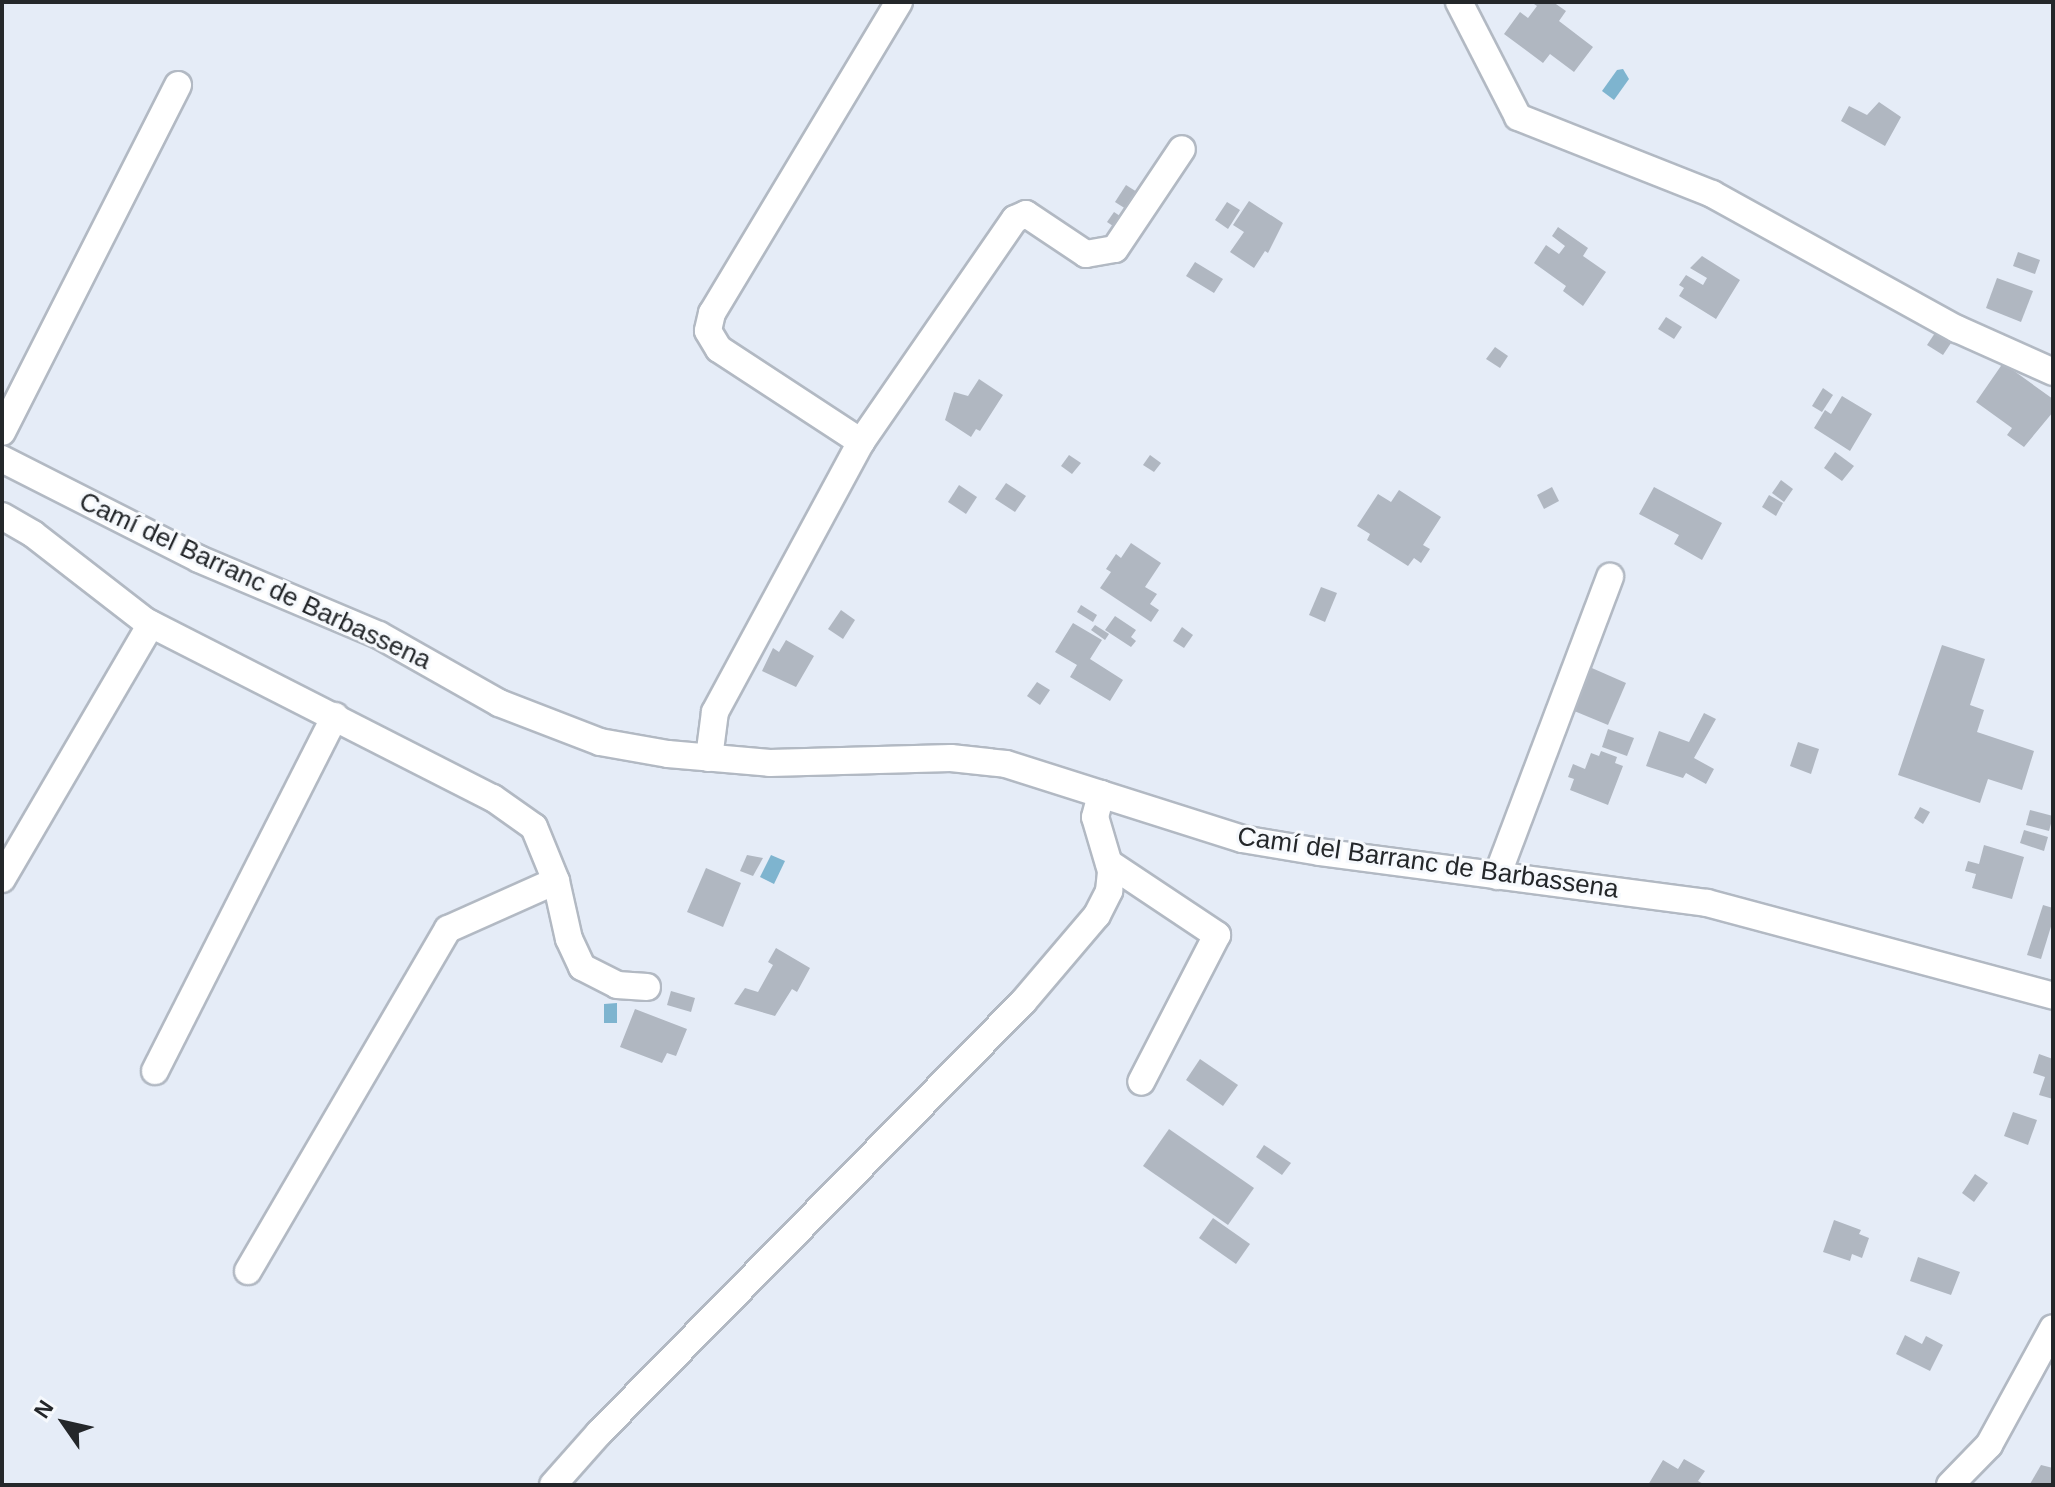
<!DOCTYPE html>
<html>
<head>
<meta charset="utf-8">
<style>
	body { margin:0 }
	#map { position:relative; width:2055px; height:1487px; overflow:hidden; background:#e5ecf7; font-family:Arial,sans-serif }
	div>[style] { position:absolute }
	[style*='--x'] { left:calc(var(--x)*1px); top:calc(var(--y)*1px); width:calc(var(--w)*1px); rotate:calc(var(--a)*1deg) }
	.water>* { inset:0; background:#7eb4cf }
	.building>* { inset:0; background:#b0b7c1 }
	.roads { filter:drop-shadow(2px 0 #b2b9c3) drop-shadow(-2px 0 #b2b9c3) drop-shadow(0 2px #b2b9c3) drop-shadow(0 -2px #b2b9c3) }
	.minor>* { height:26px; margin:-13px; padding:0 13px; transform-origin:13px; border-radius:13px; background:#fff }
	span { translate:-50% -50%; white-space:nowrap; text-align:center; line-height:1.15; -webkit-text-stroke:6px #f6f9fd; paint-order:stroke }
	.street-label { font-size:26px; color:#24272a }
	.frame { position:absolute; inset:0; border:4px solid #24272a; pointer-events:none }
	.north { position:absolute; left:24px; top:1383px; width:80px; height:80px; -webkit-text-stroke:6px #f6f9fd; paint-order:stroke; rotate:304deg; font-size:22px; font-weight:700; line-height:32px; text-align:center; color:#24272a }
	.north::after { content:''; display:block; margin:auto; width:28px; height:36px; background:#24272a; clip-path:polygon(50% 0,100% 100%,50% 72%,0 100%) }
</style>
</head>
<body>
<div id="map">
	<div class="water">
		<i style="clip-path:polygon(1623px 69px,1629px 79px,1614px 100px,1602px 91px,1617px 70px)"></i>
		<i style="clip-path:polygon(771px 855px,785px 861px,774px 884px,760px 877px)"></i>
		<i style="clip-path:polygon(617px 1003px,617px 1023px,604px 1023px,604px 1004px)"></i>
	</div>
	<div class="building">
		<i style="clip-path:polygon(1531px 2px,1553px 2px,1566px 11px,1559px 21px,1593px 47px,1574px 72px,1550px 54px,1543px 63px,1504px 34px,1520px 12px,1528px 18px,1537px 6px)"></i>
		<i style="clip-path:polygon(1879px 102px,1901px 117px,1885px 146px,1841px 121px,1849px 106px,1867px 115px)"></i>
		<i style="clip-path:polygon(1126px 185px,1137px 192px,1126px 209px,1115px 202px)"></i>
		<i style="clip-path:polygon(1249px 201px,1283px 223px,1268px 253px,1265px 251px,1254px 268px,1230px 252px,1244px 232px,1233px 225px)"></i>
		<i style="clip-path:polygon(1227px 202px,1240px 210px,1228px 229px,1215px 220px)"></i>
		<i style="clip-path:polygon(1114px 212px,1123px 218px,1116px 228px,1107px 222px)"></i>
		<i style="clip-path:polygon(1558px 227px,1588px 248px,1583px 256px,1606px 272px,1583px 306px,1563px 291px,1566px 286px,1534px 263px,1546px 245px,1559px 254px,1565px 246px,1552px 236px)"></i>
		<i style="clip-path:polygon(2018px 252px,2040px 260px,2035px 274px,2013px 266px)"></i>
		<i style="clip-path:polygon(1702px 256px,1740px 280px,1716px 319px,1679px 296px,1684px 288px,1679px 285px,1686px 275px,1703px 285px,1707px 278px,1690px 268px)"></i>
		<i style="clip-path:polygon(1195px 262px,1223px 279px,1214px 293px,1186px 276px)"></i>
		<i style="clip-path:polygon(1997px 278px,2033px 291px,2021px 322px,1986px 308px)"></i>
		<i style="clip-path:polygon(1666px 317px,1682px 327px,1674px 339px,1658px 329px)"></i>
		<i style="clip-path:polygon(1935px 333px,1951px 343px,1943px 355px,1927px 345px)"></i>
		<i style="clip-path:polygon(1495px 347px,1508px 356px,1500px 368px,1486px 359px)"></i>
		<i style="clip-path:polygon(2003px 363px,2053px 399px,2053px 412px,2024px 447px,2007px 435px,2012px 428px,1976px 402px)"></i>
		<i style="clip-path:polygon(979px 379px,1003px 395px,980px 431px,976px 429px,971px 437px,945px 420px,954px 392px,968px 396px)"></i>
		<i style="clip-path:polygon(1823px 388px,1833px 395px,1822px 412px,1812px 406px)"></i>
		<i style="clip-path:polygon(1842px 396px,1872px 414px,1850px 451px,1814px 428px,1825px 410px,1831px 414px)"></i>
		<i style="clip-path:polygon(1835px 452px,1854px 466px,1842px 481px,1824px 468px)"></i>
		<i style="clip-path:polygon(1069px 455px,1081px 463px,1072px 474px,1061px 466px)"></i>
		<i style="clip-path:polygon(1150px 455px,1161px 463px,1154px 472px,1143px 465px)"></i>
		<i style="clip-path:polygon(1781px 480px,1793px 489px,1784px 502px,1772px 493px)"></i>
		<i style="clip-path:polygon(1006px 483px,1026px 496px,1015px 512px,995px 499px)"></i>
		<i style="clip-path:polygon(959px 485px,977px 497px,966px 514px,948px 502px)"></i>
		<i style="clip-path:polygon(1552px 487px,1559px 501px,1544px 509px,1537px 495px)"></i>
		<i style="clip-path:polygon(1654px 487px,1722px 523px,1702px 560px,1674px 544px,1679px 535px,1639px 514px)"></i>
		<i style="clip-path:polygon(1399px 490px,1441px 517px,1423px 545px,1430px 549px,1421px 563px,1414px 558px,1408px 566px,1367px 540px,1370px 534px,1357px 526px,1378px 494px,1391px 502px)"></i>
		<i style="clip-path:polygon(1769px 495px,1783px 503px,1776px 516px,1762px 507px)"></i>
		<i style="clip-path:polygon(1131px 543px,1161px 563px,1145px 587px,1157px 594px,1150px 604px,1159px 610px,1151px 622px,1100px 588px,1111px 572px,1106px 569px,1116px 554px,1121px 558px)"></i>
		<i style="clip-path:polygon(1321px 587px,1337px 593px,1325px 622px,1309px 615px)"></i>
		<i style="clip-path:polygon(1081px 605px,1097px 615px,1093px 622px,1077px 612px)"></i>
		<i style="clip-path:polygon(841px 610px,855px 620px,843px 639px,828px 629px)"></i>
		<i style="clip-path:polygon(1115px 616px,1136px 630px,1131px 637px,1136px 641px,1131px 647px,1105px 630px)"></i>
		<i style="clip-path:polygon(1073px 623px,1102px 640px,1090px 659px,1123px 680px,1110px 701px,1070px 677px,1077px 665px,1055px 652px)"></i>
		<i style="clip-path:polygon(1095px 625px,1109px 634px,1105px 640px,1091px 630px)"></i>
		<i style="clip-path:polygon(1182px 627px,1193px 635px,1184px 648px,1173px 641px)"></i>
		<i style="clip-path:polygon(786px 640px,814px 656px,796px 687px,762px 671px,773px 648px,779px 652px)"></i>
		<i style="clip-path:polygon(1942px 645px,1985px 659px,1970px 705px,1984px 710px,1977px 732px,2034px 751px,2022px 790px,1988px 779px,1980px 803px,1898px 775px)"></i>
		<i style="clip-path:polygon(1585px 665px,1626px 683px,1608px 725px,1567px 708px)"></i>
		<i style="clip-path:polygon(1037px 682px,1050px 690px,1040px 705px,1027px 696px)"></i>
		<i style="clip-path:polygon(1704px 713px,1716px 719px,1694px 758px,1714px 769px,1706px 784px,1686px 773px,1683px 778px,1646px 766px,1659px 731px,1689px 742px)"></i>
		<i style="clip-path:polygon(1608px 729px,1634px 738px,1627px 756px,1602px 747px)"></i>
		<i style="clip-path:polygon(1798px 742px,1819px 749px,1811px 774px,1790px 766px)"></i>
		<i style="clip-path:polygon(1601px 751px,1617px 757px,1615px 763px,1623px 766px,1608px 805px,1570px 790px,1574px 779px,1568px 777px,1573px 764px,1585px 769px,1591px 753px,1599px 756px)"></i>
		<i style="clip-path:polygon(1920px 807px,1930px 812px,1923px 824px,1914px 818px)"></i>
		<i style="clip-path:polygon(2030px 810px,2053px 816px,2049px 831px,2026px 825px)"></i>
		<i style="clip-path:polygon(2024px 830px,2048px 837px,2044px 851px,2020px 843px)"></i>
		<i style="clip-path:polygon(1984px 845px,2024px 857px,2012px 899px,1972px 888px,1976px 874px,1965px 871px,1968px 861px,1979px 864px)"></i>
		<i style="clip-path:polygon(747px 855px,763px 858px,753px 876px,740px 871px)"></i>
		<i style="clip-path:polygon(706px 868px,741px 883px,723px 927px,687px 912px)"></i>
		<i style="clip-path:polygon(2043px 905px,2053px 908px,2053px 920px,2041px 959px,2027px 955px)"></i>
		<i style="clip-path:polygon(776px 948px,810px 968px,797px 992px,792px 989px,775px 1016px,734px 1004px,745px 988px,758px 992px,773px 965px,768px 962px)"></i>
		<i style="clip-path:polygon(671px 991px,695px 998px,691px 1012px,667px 1005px)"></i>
		<i style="clip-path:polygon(635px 1009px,687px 1029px,676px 1056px,667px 1053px,662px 1063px,620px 1047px)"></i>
		<i style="clip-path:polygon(2039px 1054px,2053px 1059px,2053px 1099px,2039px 1095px,2045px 1077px,2033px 1073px)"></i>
		<i style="clip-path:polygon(1200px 1059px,1238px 1085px,1223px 1106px,1186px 1080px)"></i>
		<i style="clip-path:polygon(2013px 1112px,2037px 1120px,2028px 1145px,2004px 1136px)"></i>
		<i style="clip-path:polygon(1169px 1129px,1254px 1188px,1228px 1225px,1143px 1166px)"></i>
		<i style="clip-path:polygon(1264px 1145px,1291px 1163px,1282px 1175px,1256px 1157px)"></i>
		<i style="clip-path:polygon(1975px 1174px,1988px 1183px,1974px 1202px,1962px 1193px)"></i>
		<i style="clip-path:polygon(1213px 1218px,1250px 1244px,1236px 1264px,1199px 1238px)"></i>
		<i style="clip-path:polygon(1834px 1220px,1861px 1230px,1859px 1234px,1869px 1238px,1862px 1258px,1852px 1254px,1850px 1261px,1823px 1252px)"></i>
		<i style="clip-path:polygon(1918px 1257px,1960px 1272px,1951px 1295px,1910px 1281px)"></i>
		<i style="clip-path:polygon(1905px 1335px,1922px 1344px,1926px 1336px,1943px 1345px,1930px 1371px,1896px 1354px)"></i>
		<i style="clip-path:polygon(1684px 1459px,1705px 1471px,1698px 1481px,1705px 1485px,1648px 1485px,1663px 1460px,1678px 1469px)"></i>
		<i style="clip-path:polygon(2041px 1465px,2053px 1468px,2053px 1485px,2030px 1484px)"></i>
	</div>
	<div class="roads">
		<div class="minor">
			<i style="--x:899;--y:2;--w:363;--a:121"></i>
			<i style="--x:712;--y:313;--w:18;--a:103"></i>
			<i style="--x:708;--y:331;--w:21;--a:59"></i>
			<i style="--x:719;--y:349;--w:170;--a:33.2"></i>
			<i style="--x:861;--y:442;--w:271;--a:-55.4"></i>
			<i style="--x:1015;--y:219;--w:12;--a:-24"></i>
			<i style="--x:1026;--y:214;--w:72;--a:33.7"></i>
			<i style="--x:1086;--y:254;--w:29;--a:-10"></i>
			<i style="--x:1115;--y:249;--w:120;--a:-56.2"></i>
			<i style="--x:1459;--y:2;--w:129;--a:62.8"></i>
			<i style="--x:1518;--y:117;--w:209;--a:21.6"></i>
			<i style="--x:1712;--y:194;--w:280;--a:28.9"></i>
			<i style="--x:1957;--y:329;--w:105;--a:24.1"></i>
			<i style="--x:2;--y:432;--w:389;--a:-63.1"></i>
			<i style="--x:2;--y:459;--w:221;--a:26.9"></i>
			<i style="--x:199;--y:559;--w:195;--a:22.9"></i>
			<i style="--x:379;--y:635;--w:138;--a:29.5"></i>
			<i style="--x:499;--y:703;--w:108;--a:21.1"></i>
			<i style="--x:600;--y:742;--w:69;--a:10"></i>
			<i style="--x:668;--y:754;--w:102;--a:5"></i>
			<i style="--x:770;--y:763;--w:181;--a:-1.6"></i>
			<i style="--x:951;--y:758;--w:55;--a:6.2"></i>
			<i style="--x:1006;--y:764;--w:248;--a:17.6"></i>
			<i style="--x:1242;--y:839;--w:79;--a:9.5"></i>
			<i style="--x:1320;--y:852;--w:390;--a:7.5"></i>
			<i style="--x:1707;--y:903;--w:358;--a:15"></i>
			<i style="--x:2;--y:516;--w:36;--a:30"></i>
			<i style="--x:33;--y:534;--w:142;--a:37.8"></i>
			<i style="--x:145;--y:621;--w:390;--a:27"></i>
			<i style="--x:493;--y:798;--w:50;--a:35.3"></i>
			<i style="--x:534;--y:827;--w:58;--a:67.8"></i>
			<i style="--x:556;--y:881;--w:59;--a:77.4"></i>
			<i style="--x:569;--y:939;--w:31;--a:65"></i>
			<i style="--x:582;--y:967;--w:39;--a:27"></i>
			<i style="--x:617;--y:985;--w:30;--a:4"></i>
			<i style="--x:709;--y:758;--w:46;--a:-82.6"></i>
			<i style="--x:715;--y:712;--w:307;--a:-61.6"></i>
			<i style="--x:1109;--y:863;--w:130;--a:33.7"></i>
			<i style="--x:1217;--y:935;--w:165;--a:117.3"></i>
			<i style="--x:1497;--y:876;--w:320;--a:-69.3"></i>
			<i style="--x:2;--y:879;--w:295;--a:-59.7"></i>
			<i style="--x:155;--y:1071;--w:398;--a:-63.1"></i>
			<i style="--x:248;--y:1271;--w:396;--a:-59.7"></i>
			<i style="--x:448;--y:929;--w:118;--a:-24"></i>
			<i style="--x:553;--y:1485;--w:69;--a:-48.5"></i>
			<i style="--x:599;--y:1433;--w:605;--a:-45.47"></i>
			<i style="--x:1023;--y:1002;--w:114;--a:-49.6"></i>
			<i style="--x:1097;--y:915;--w:27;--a:-63"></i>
			<i style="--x:1109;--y:891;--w:20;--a:-84"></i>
			<i style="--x:1111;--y:871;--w:56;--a:-106.5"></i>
			<i style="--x:1095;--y:817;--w:24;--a:-75"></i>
			<i style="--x:1950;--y:1485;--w:56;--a:-45.7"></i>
			<i style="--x:1989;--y:1445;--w:133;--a:-61.3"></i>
		</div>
	</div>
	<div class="street-label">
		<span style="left:255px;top:581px;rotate:25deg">Camí del Barranc de Barbassena</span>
		<span style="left:1428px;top:863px;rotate:8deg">Camí del Barranc de Barbassena</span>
	</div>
	<div class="frame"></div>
	<div class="north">N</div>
</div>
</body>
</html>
